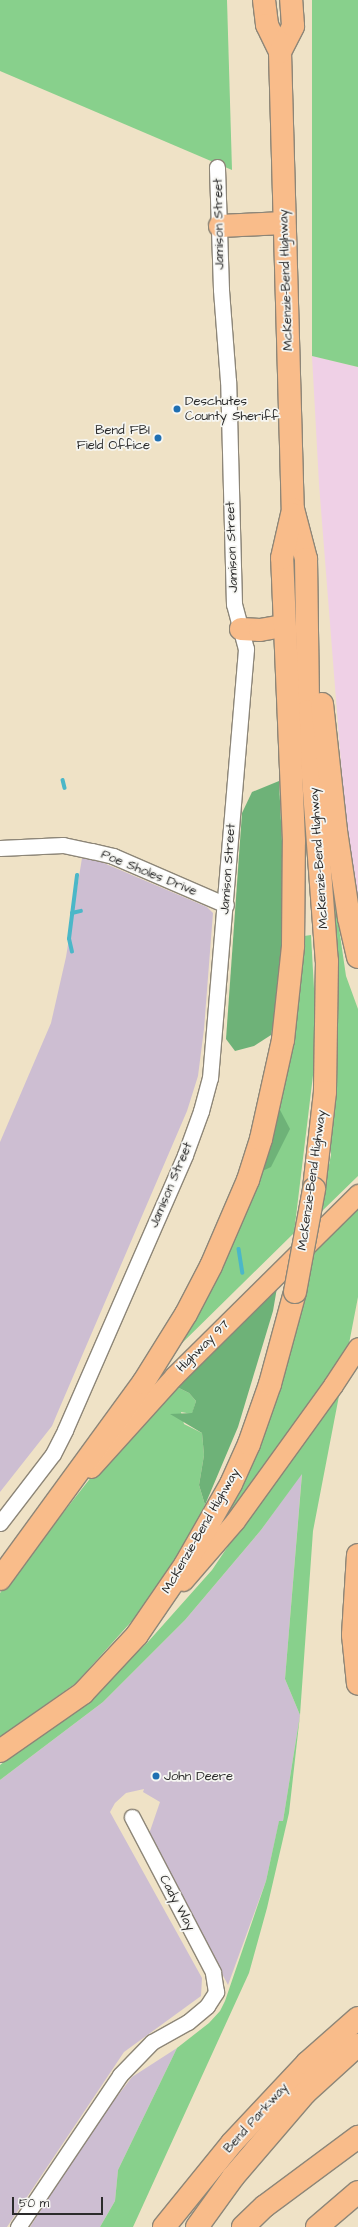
<!DOCTYPE html>
<html>
<head>
<meta charset="utf-8">
<style>
	body { margin:0 }
	#map { position:relative; width:358px; height:2227px; overflow:hidden; background:#efe2c6; font-family:"Architects Daughter",sans-serif }
	div>[style] { position:absolute }
	[style*='--x'] { left:calc(var(--x)*1px); top:calc(var(--y)*1px); width:calc(var(--w)*1px); rotate:calc(var(--a)*1deg) }
	.built>* { inset:0; background:#efd0e6 }
	.industrial>* { inset:0; background:#cdbed2 }
	.green>* { inset:0; background:#88d08c }
	.forest>* { inset:0; background:#6eb278 }
	.stream>* { height:3.5px; margin:-1.75px; padding:0 1.75px; transform-origin:1.75px; border-radius:1.75px; background:#4bb7c8 }
	.roads { filter:drop-shadow(1px 0 #8d8678) drop-shadow(-1px 0 #8d8678) drop-shadow(0 1px #8d8678) drop-shadow(0 -1px #8d8678) }
	.minor>* { height:15px; margin:-7.5px; padding:0 7.5px; transform-origin:7.5px; border-radius:7.5px; background:#fff }
	.major>* { height:19px; margin:-9.5px; padding:0 9.5px; transform-origin:9.5px; border-radius:9.5px; background:#f9bc8a }
	.highway>* { height:22px; margin:-11px; padding:0 11px; transform-origin:11px; border-radius:11px; background:#f9bc8a }
	.bridges { filter:drop-shadow(1px 0 #8d8678) drop-shadow(-1px 0 #8d8678) drop-shadow(0 1px #8d8678) drop-shadow(0 -1px #8d8678) }
	.highway-bridge>* { height:22px; margin:-11px; padding:0 11px; transform-origin:11px; border-radius:11px; background:#f9bc8a }
	.dots>* { width:11px; height:11px; translate:-50% -50%; box-sizing:border-box; border:2px solid #f6f6f2; border-radius:50% }
	span { translate:-50% -50%; white-space:nowrap; text-align:center; line-height:1.15; -webkit-text-stroke:3.5px #f6f6f2; paint-order:stroke }
	.street-label { font-size:13px; color:#2b2b2b }
	.poi-label { font-size:13px; color:#2b2b2b }
	.left { translate:0 -50%; text-align:left }
	.right { translate:-100% -50%; text-align:right }
	.scale { position:absolute; left:12px; top:2197px; width:91px; height:18px; box-sizing:border-box; border:2px solid #2b2b2b; border-top:0; padding-left:5px; font-size:12px; line-height:14px; white-space:nowrap; color:#2b2b2b; -webkit-text-stroke:3px #f6f6f2; paint-order:stroke }
</style>
</head>
<body>
<div id="map">
	<div class="built">
		<i style="clip-path:polygon(312px 356px,358px 367px,358px 930px,353px 915px,319px 484px)"></i>
	</div>
	<div class="industrial">
		<i style="clip-path:polygon(82px 858px,99px 861px,207px 907px,213px 913px,204px 1029px,198px 1076px,187px 1111px,57px 1414px,52px 1426px,0 1492px,0 1142px,51px 1023px,66px 957px)"></i>
		<i style="clip-path:polygon(302px 1473px,285px 1679px,300px 1715px,283px 1821px,279px 1822px,266px 1881px,228px 1985px,149px 1834px,160px 1802px,143px 1792px,144px 1789px,126px 1793px,115px 1803px,110px 1812px,202px 1978px,201px 1996px,124px 2052px,7px 2227px,0 2227px,0 1780px,103px 1702px,185px 1620px,261px 1530px)"></i>
		<i style="clip-path:polygon(177px 2048px,118px 2170px,115px 2201px,100px 2227px,30px 2227px,96px 2124px,132px 2077px)"></i>
	</div>
	<div class="green">
		<i style="clip-path:polygon(0 0,227px 0,232px 170px,0 71px)"></i>
		<i style="clip-path:polygon(312px 0,358px 0,358px 367px,312px 356px)"></i>
		<i style="clip-path:polygon(333px 887px,346px 976px,358px 1009px,358px 1176px,319px 1214px,331px 1155px,329px 1073px)"></i>
		<i style="clip-path:polygon(311px 935px,317px 1042px,294px 1233px,174px 1351px,279px 1108px,293px 1043px,301px 945px,304px 936px)"></i>
		<i style="clip-path:polygon(358px 1208px,358px 1297px,313px 1531px,300px 1715px,289px 1813px,267px 1908px,249px 1973px,133px 2227px,100px 2227px,115px 2201px,118px 2170px,177px 2048px,209px 2023px,220px 2011px,225px 2001px,266px 1881px,279px 1821px,283px 1821px,300px 1715px,285px 1679px,302px 1474px,261px 1530px,185px 1620px,103px 1702px,0 1780px,0 1765px,92px 1693px,147px 1643px,212px 1570px,243px 1524px,196px 1569px,225px 1508px,303px 1258px)"></i>
		<i style="clip-path:polygon(171px 1384px,189px 1393px,196px 1401px,192px 1414px,181px 1412px,184px 1424px,202px 1433px,204px 1455px,199px 1485px,205px 1505px,178px 1558px,140px 1612px,76px 1683px,0 1737px,0 1593px,96px 1471px)"></i>
	</div>
	<div class="forest">
		<i style="clip-path:polygon(279px 781px,284px 882px,279px 994px,271px 1035px,254px 1046px,235px 1051px,226px 1039px,242px 813px,252px 792px)"></i>
		<i style="clip-path:polygon(279px 1108px,290px 1129px,271px 1167px,258px 1173px)"></i>
		<i style="clip-path:polygon(278px 1282px,273px 1311px,238px 1427px,205px 1505px,199px 1485px,204px 1455px,202px 1433px,170px 1414px,192px 1413px,196px 1401px,189px 1393px,171px 1384px)"></i>
	</div>
	<div class="stream">
		<i style="--x:63;--y:780;--w:8;--a:76"></i>
		<i style="--x:72;--y:913;--w:9;--a:-13"></i>
		<i style="--x:72;--y:952;--w:13;--a:-103"></i>
		<i style="--x:69;--y:939;--w:64;--a:-82.8"></i>
		<i style="--x:239;--y:1249;--w:24;--a:81"></i>
	</div>
	<div class="roads">
		<div class="minor">
			<i style="--x:0;--y:848;--w:63;--a:-2.7"></i>
			<i style="--x:63;--y:845;--w:30;--a:12"></i>
			<i style="--x:92;--y:851;--w:22;--a:13"></i>
			<i style="--x:113;--y:856;--w:123;--a:23.4"></i>
			<i style="--x:0;--y:1523;--w:87;--a:-52.5"></i>
			<i style="--x:53;--y:1454;--w:27;--a:-63"></i>
			<i style="--x:65;--y:1430;--w:300;--a:-66.4"></i>
			<i style="--x:185;--y:1155;--w:47;--a:-70"></i>
			<i style="--x:201;--y:1111;--w:34;--a:-75"></i>
			<i style="--x:210;--y:1078;--w:431;--a:-85.2"></i>
			<i style="--x:246;--y:649;--w:47;--a:-104.9"></i>
			<i style="--x:234;--y:604;--w:223;--a:-91.5"></i>
			<i style="--x:228;--y:381;--w:92;--a:-94.4"></i>
			<i style="--x:221;--y:289;--w:122;--a:-91.9"></i>
			<i style="--x:18;--y:2227;--w:183;--a:-56.1"></i>
			<i style="--x:120;--y:2075;--w:46;--a:-45.9"></i>
			<i style="--x:152;--y:2042;--w:41;--a:-29.1"></i>
			<i style="--x:188;--y:2022;--w:25;--a:-40"></i>
			<i style="--x:207;--y:2006;--w:17;--a:-57"></i>
			<i style="--x:216;--y:1992;--w:20;--a:-99"></i>
			<i style="--x:213;--y:1972;--w:175;--a:-117.6"></i>
		</div>
		<div class="major">
			<i style="--x:91;--y:1468;--w:124;--a:-47.9"></i>
			<i style="--x:174;--y:1376;--w:259;--a:-44.7"></i>
			<i style="--x:183;--y:1581;--w:79;--a:-49.1"></i>
			<i style="--x:235;--y:1521;--w:168;--a:-54.2"></i>
			<i style="--x:333;--y:1385;--w:45;--a:-56.7"></i>
		</div>
		<div class="highway">
			<i style="--x:264;--y:0;--w:25;--a:83"></i>
			<i style="--x:267;--y:25;--w:30;--a:64"></i>
			<i style="--x:280;--y:52;--w:457;--a:88.4"></i>
			<i style="--x:293;--y:509;--w:52;--a:75.4"></i>
			<i style="--x:306;--y:559;--w:152;--a:89.2"></i>
			<i style="--x:308;--y:711;--w:251;--a:85.7"></i>
			<i style="--x:327;--y:961;--w:131;--a:90.9"></i>
			<i style="--x:325;--y:1092;--w:98;--a:96.5"></i>
			<i style="--x:280;--y:52;--w:29;--a:-63"></i>
			<i style="--x:293;--y:26;--w:26;--a:-94"></i>
			<i style="--x:220;--y:226;--w:64;--a:-2.7"></i>
			<i style="--x:241;--y:629;--w:19;--a:3"></i>
			<i style="--x:260;--y:630;--w:23;--a:-10"></i>
			<i style="--x:322;--y:704;--w:128;--a:83.7"></i>
			<i style="--x:336;--y:831;--w:88;--a:81.5"></i>
			<i style="--x:349;--y:918;--w:40;--a:77"></i>
			<i style="--x:358;--y:1555;--w:80;--a:93.6"></i>
			<i style="--x:353;--y:1635;--w:49;--a:84.2"></i>
			<i style="--x:0;--y:1579;--w:243;--a:-53.9"></i>
			<i style="--x:143;--y:1383;--w:81;--a:-58.1"></i>
			<i style="--x:186;--y:1314;--w:54;--a:-62.5"></i>
			<i style="--x:211;--y:1266;--w:94;--a:-66.7"></i>
			<i style="--x:248;--y:1180;--w:43;--a:-72.4"></i>
			<i style="--x:261;--y:1139;--w:101;--a:-77.5"></i>
			<i style="--x:283;--y:1040;--w:95;--a:-83.9"></i>
			<i style="--x:293;--y:946;--w:105;--a:-89.5"></i>
			<i style="--x:294;--y:841;--w:283;--a:-92.4"></i>
			<i style="--x:282;--y:558;--w:45;--a:-77.2"></i>
			<i style="--x:0;--y:1751;--w:101;--a:-34.9"></i>
			<i style="--x:83;--y:1693;--w:79;--a:-47"></i>
			<i style="--x:137;--y:1635;--w:85;--a:-55.6"></i>
			<i style="--x:185;--y:1565;--w:93;--a:-60.4"></i>
			<i style="--x:231;--y:1484;--w:44;--a:-65.8"></i>
			<i style="--x:249;--y:1444;--w:64;--a:-70.7"></i>
			<i style="--x:270;--y:1384;--w:95;--a:-74.8"></i>
			<i style="--x:164;--y:2227;--w:108;--a:-51"></i>
			<i style="--x:232;--y:2143;--w:110;--a:-46.8"></i>
			<i style="--x:307;--y:2063;--w:68;--a:-41.4"></i>
			<i style="--x:197;--y:2227;--w:62;--a:-54.2"></i>
			<i style="--x:233;--y:2177;--w:111;--a:-49.4"></i>
			<i style="--x:305;--y:2093;--w:72;--a:-42.2"></i>
			<i style="--x:243;--y:2227;--w:30;--a:-44"></i>
			<i style="--x:265;--y:2206;--w:116;--a:-36.6"></i>
			<i style="--x:317;--y:2227;--w:54;--a:-40.5"></i>
		</div>
	</div>
	<div class="bridges">
		<div class="highway-bridge">
			<i style="--x:295;--y:1292;--w:105;--a:-79.5"></i>
		</div>
	</div>
	<div class="dots">
		<i style="left:177px;top:409px;background:#1f6fb2"></i>
		<i style="left:158px;top:438px;background:#1f6fb2"></i>
		<i style="left:156px;top:1776px;background:#1f6fb2"></i>
	</div>
	<div class="street-label">
		<span style="left:219px;top:224px;rotate:-91deg">Jamison Street</span>
		<span style="left:286px;top:280px;rotate:-92deg">McKenzie-Bend Highway</span>
		<span style="left:232px;top:547px;rotate:-92deg">Jamison Street</span>
		<span style="left:319px;top:858px;rotate:-94deg">McKenzie-Bend Highway</span>
		<span style="left:228px;top:869px;rotate:-86deg">Jamison Street</span>
		<span style="left:149px;top:873px;rotate:22deg">Poe Sholes Drive</span>
		<span style="left:312px;top:1180px;rotate:-82deg">McKenzie-Bend Highway</span>
		<span style="left:171px;top:1185px;rotate:-67deg">Jamison Street</span>
		<span style="left:203px;top:1346px;rotate:-45deg">Highway 97</span>
		<span style="left:201px;top:1531px;rotate:-60deg">McKenzie-Bend Highway</span>
		<span style="left:177px;top:1903px;rotate:62deg">Cady Way</span>
		<span style="left:256px;top:2118px;rotate:-48deg">Bend Parkway</span>
	</div>
	<div class="poi-label">
		<span class="left" style="left:185px;top:409px">Deschutes<br>County Sheriff</span>
		<span class="right" style="left:150px;top:438px">Bend FBI<br>Field Office</span>
		<span class="left" style="left:164px;top:1776px">John Deere</span>
	</div>
	<div class="scale">50 m</div>
</div>
</body>
</html>
